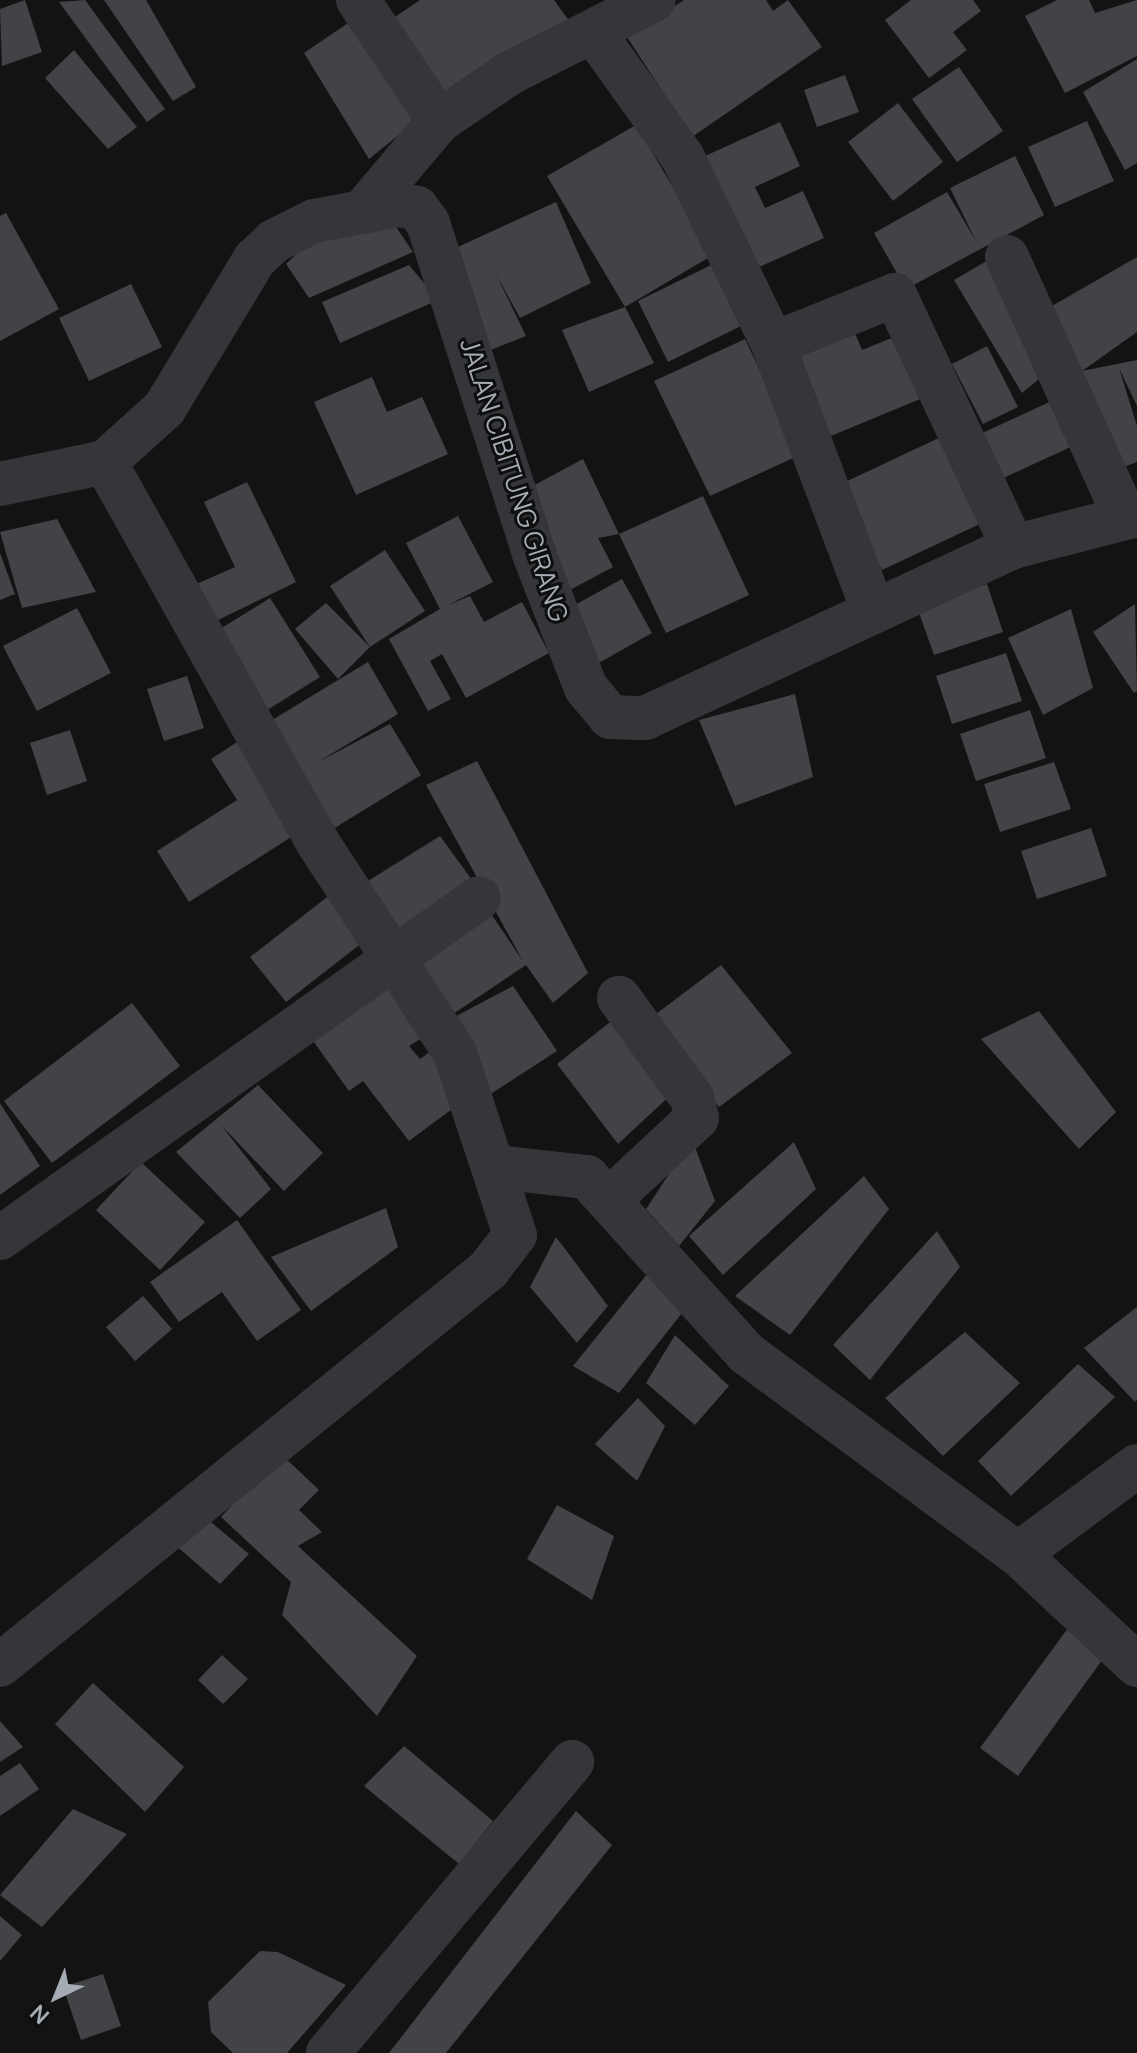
<!DOCTYPE html>
<html>
<head>
<meta charset="utf-8">
<style>
	body { margin:0 }
	#map { position:relative; width:1137px; height:2053px; overflow:hidden; background:#131314; font-family:Manrope,sans-serif }
	div>[style] { position:absolute }
	[style*='--x'] { left:calc(var(--x)*1px); top:calc(var(--y)*1px); width:calc(var(--w)*1px); rotate:calc(var(--a)*1deg) }
	.building>* { inset:0; background:#424347 }
	.minor>* { height:44px; margin:-22px; padding:0 22px; transform-origin:22px; border-radius:22px; background:#343639 }
	span { translate:-50% -50%; white-space:nowrap; text-align:center; line-height:1.15; -webkit-text-stroke:6px #0e0e0f; paint-order:stroke }
	.street-label { font-size:26px; color:#a5acb4 }
	.north { position:absolute; left:16px; top:1957px; width:80px; height:80px; -webkit-text-stroke:6px #0e0e0f; paint-order:stroke; rotate:223deg; font-size:22px; font-weight:700; line-height:32px; text-align:center; color:#a5acb4 }
	.north::after { content:''; display:block; margin:auto; width:28px; height:36px; background:#a5acb4; clip-path:polygon(50% 0,100% 100%,50% 72%,0 100%) }
</style>
</head>
<body>
<div id="map">
	<div class="building">
		<i style="clip-path:polygon(25px 0,42px 52px,2px 66px,0 9px)"></i>
		<i style="clip-path:polygon(85px 0,165px 109px,147px 122px,59px 2px)"></i>
		<i style="clip-path:polygon(104px 0,146px 0,196px 87px,173px 101px)"></i>
		<i style="clip-path:polygon(420px 0,554px 0,573px 26px,450px 115px,389px 21px)"></i>
		<i style="clip-path:polygon(684px 0,766px 0,773px 11px,788px 0,822px 47px,692px 137px,627px 37px)"></i>
		<i style="clip-path:polygon(911px 0,973px 0,981px 11px,953px 32px,967px 50px,929px 78px,885px 20px)"></i>
		<i style="clip-path:polygon(1057px 0,1089px 0,1095px 13px,1137px 0,1137px 56px,1065px 93px,1025px 16px)"></i>
		<i style="clip-path:polygon(354px 19px,416px 121px,369px 159px,304px 53px)"></i>
		<i style="clip-path:polygon(74px 50px,137px 127px,108px 149px,45px 78px)"></i>
		<i style="clip-path:polygon(1137px 59px,1137px 163px,1125px 170px,1083px 92px)"></i>
		<i style="clip-path:polygon(959px 67px,1003px 131px,957px 162px,912px 99px)"></i>
		<i style="clip-path:polygon(845px 75px,859px 112px,817px 127px,804px 90px)"></i>
		<i style="clip-path:polygon(898px 103px,943px 162px,893px 201px,848px 142px)"></i>
		<i style="clip-path:polygon(1087px 121px,1114px 181px,1055px 207px,1028px 147px)"></i>
		<i style="clip-path:polygon(780px 122px,800px 166px,755px 187px,765px 208px,803px 191px,824px 238px,746px 273px,694px 161px)"></i>
		<i style="clip-path:polygon(636px 125px,713px 255px,625px 307px,547px 176px)"></i>
		<i style="clip-path:polygon(1015px 156px,1044px 215px,906px 289px,874px 233px,947px 192px,976px 241px,950px 188px)"></i>
		<i style="clip-path:polygon(556px 202px,591px 283px,520px 318px,496px 274px,526px 336px,483px 353px,447px 252px)"></i>
		<i style="clip-path:polygon(6px 213px,59px 309px,0 341px,0 216px)"></i>
		<i style="clip-path:polygon(392px 221px,413px 252px,309px 298px,286px 264px,319px 233px)"></i>
		<i style="clip-path:polygon(1137px 257px,1137px 332px,1082px 371px,1052px 306px)"></i>
		<i style="clip-path:polygon(990px 259px,1044px 375px,1022px 393px,954px 280px)"></i>
		<i style="clip-path:polygon(715px 263px,745px 324px,668px 362px,638px 301px)"></i>
		<i style="clip-path:polygon(409px 265px,438px 300px,340px 343px,322px 302px)"></i>
		<i style="clip-path:polygon(131px 284px,162px 347px,89px 381px,59px 318px)"></i>
		<i style="clip-path:polygon(625px 307px,654px 363px,589px 392px,562px 330px)"></i>
		<i style="clip-path:polygon(852px 326px,862px 350px,899px 335px,925px 397px,826px 438px,789px 352px)"></i>
		<i style="clip-path:polygon(745px 339px,800px 455px,710px 496px,654px 381px)"></i>
		<i style="clip-path:polygon(987px 346px,1018px 407px,983px 424px,952px 364px)"></i>
		<i style="clip-path:polygon(1137px 360px,1137px 406px,1119px 368px,1137px 426px,1137px 462px,1118px 469px,1082px 371px)"></i>
		<i style="clip-path:polygon(372px 377px,387px 412px,422px 397px,448px 454px,356px 495px,314px 402px)"></i>
		<i style="clip-path:polygon(1056px 399px,1077px 444px,999px 480px,978px 435px)"></i>
		<i style="clip-path:polygon(943px 436px,984px 522px,882px 570px,841px 484px)"></i>
		<i style="clip-path:polygon(583px 459px,619px 534px,598px 538px,613px 567px,568px 591px,516px 495px)"></i>
		<i style="clip-path:polygon(247px 482px,296px 582px,210px 624px,192px 586px,235px 567px,204px 502px)"></i>
		<i style="clip-path:polygon(703px 496px,749px 595px,666px 633px,619px 534px)"></i>
		<i style="clip-path:polygon(458px 516px,493px 582px,448px 605px,470px 596px,484px 622px,522px 602px,549px 653px,466px 698px,442px 654px,430px 661px,451px 699px,428px 711px,389px 639px,440px 609px,406px 543px)"></i>
		<i style="clip-path:polygon(57px 519px,96px 592px,22px 608px,0 532px)"></i>
		<i style="clip-path:polygon(385px 550px,425px 611px,370px 647px,330px 586px)"></i>
		<i style="clip-path:polygon(0 553px,15px 594px,0 600px)"></i>
		<i style="clip-path:polygon(622px 579px,652px 633px,595px 665px,564px 611px)"></i>
		<i style="clip-path:polygon(987px 584px,1003px 632px,934px 655px,917px 607px)"></i>
		<i style="clip-path:polygon(270px 598px,320px 677px,264px 712px,215px 632px)"></i>
		<i style="clip-path:polygon(326px 603px,370px 647px,338px 679px,295px 629px)"></i>
		<i style="clip-path:polygon(1135px 604px,1137px 691px,1134px 693px,1093px 632px)"></i>
		<i style="clip-path:polygon(77px 608px,111px 673px,37px 711px,3px 646px)"></i>
		<i style="clip-path:polygon(1071px 609px,1093px 688px,1043px 715px,1008px 638px)"></i>
		<i style="clip-path:polygon(1006px 653px,1022px 701px,952px 724px,936px 676px)"></i>
		<i style="clip-path:polygon(368px 662px,398px 714px,316px 763px,390px 724px,421px 775px,333px 829px,272px 720px)"></i>
		<i style="clip-path:polygon(187px 676px,204px 728px,164px 741px,147px 689px)"></i>
		<i style="clip-path:polygon(795px 694px,813px 777px,735px 806px,699px 720px)"></i>
		<i style="clip-path:polygon(1030px 710px,1046px 758px,976px 781px,960px 734px)"></i>
		<i style="clip-path:polygon(70px 730px,87px 781px,47px 795px,30px 743px)"></i>
		<i style="clip-path:polygon(237px 742px,296px 834px,189px 902px,157px 851px,237px 800px,211px 759px)"></i>
		<i style="clip-path:polygon(477px 761px,588px 973px,553px 1003px,526px 965px,447px 1018px,404px 956px,483px 902px,523px 961px,426px 785px)"></i>
		<i style="clip-path:polygon(1054px 762px,1071px 809px,1000px 832px,984px 784px)"></i>
		<i style="clip-path:polygon(1091px 828px,1107px 876px,1037px 899px,1021px 851px)"></i>
		<i style="clip-path:polygon(440px 836px,472px 880px,393px 934px,360px 886px)"></i>
		<i style="clip-path:polygon(331px 894px,367px 939px,286px 1002px,250px 957px)"></i>
		<i style="clip-path:polygon(721px 965px,792px 1053px,719px 1107px,648px 1020px)"></i>
		<i style="clip-path:polygon(386px 985px,424px 1037px,409px 1046px,420px 1059px,431px 1051px,467px 1098px,409px 1141px,363px 1081px,349px 1091px,311px 1038px)"></i>
		<i style="clip-path:polygon(513px 986px,557px 1051px,489px 1095px,447px 1021px)"></i>
		<i style="clip-path:polygon(132px 1003px,180px 1066px,52px 1163px,4px 1101px)"></i>
		<i style="clip-path:polygon(1039px 1011px,1116px 1112px,1079px 1149px,981px 1039px)"></i>
		<i style="clip-path:polygon(619px 1015px,676px 1090px,618px 1144px,557px 1064px)"></i>
		<i style="clip-path:polygon(258px 1085px,323px 1153px,284px 1191px,221px 1125px,271px 1189px,240px 1218px,176px 1152px)"></i>
		<i style="clip-path:polygon(0 1103px,40px 1166px,0 1195px)"></i>
		<i style="clip-path:polygon(692px 1139px,715px 1201px,679px 1246px,646px 1209px)"></i>
		<i style="clip-path:polygon(794px 1142px,816px 1189px,723px 1275px,689px 1236px)"></i>
		<i style="clip-path:polygon(141px 1162px,205px 1222px,160px 1270px,96px 1210px)"></i>
		<i style="clip-path:polygon(864px 1176px,889px 1209px,790px 1335px,735px 1296px)"></i>
		<i style="clip-path:polygon(386px 1208px,398px 1247px,311px 1311px,271px 1257px)"></i>
		<i style="clip-path:polygon(237px 1220px,301px 1310px,257px 1341px,222px 1292px,179px 1322px,150px 1282px)"></i>
		<i style="clip-path:polygon(937px 1231px,960px 1267px,870px 1380px,833px 1345px)"></i>
		<i style="clip-path:polygon(556px 1237px,608px 1306px,577px 1343px,530px 1287px)"></i>
		<i style="clip-path:polygon(648px 1273px,686px 1308px,619px 1393px,573px 1366px)"></i>
		<i style="clip-path:polygon(143px 1296px,172px 1329px,135px 1361px,106px 1327px)"></i>
		<i style="clip-path:polygon(1137px 1307px,1137px 1400px,1135px 1402px,1084px 1348px)"></i>
		<i style="clip-path:polygon(965px 1332px,1020px 1383px,943px 1456px,885px 1398px)"></i>
		<i style="clip-path:polygon(675px 1335px,729px 1386px,695px 1425px,646px 1383px)"></i>
		<i style="clip-path:polygon(1078px 1364px,1115px 1397px,1011px 1496px,978px 1461px)"></i>
		<i style="clip-path:polygon(638px 1398px,665px 1426px,637px 1481px,595px 1444px)"></i>
		<i style="clip-path:polygon(280px 1453px,319px 1490px,299px 1510px,322px 1532px,298px 1546px,417px 1656px,377px 1716px,282px 1615px,291px 1582px,221px 1517px)"></i>
		<i style="clip-path:polygon(557px 1505px,614px 1536px,592px 1600px,527px 1559px)"></i>
		<i style="clip-path:polygon(205px 1517px,249px 1554px,220px 1584px,173px 1543px)"></i>
		<i style="clip-path:polygon(1071px 1624px,1108px 1652px,1018px 1776px,980px 1748px)"></i>
		<i style="clip-path:polygon(222px 1655px,248px 1679px,223px 1704px,198px 1680px)"></i>
		<i style="clip-path:polygon(93px 1683px,184px 1767px,145px 1812px,55px 1724px)"></i>
		<i style="clip-path:polygon(0 1721px,23px 1747px,0 1762px)"></i>
		<i style="clip-path:polygon(404px 1746px,493px 1821px,459px 1864px,364px 1786px)"></i>
		<i style="clip-path:polygon(20px 1763px,39px 1789px,0 1816px,0 1776px)"></i>
		<i style="clip-path:polygon(73px 1809px,127px 1834px,42px 1927px,0 1895px)"></i>
		<i style="clip-path:polygon(576px 1811px,612px 1845px,446px 2053px,389px 2053px)"></i>
		<i style="clip-path:polygon(0 1916px,22px 1935px,0 1961px)"></i>
		<i style="clip-path:polygon(260px 1951px,278px 1952px,346px 1985px,287px 2053px,233px 2053px,211px 2032px,208px 2002px)"></i>
		<i style="clip-path:polygon(103px 1974px,121px 2026px,81px 2040px,63px 1987px)"></i>
	</div>
	<div class="minor">
		<i style="--x:358;--y:0;--w:146;--a:56.2"></i>
		<i style="--x:594;--y:33;--w:153;--a:54.5"></i>
		<i style="--x:683;--y:158;--w:207;--a:64.2"></i>
		<i style="--x:773;--y:344;--w:286;--a:69.4"></i>
		<i style="--x:364;--y:210;--w:116;--a:-49.9"></i>
		<i style="--x:439;--y:121;--w:86;--a:-34.1"></i>
		<i style="--x:510;--y:73;--w:161;--a:-26.9"></i>
		<i style="--x:1007;--y:257;--w:286;--a:65.6"></i>
		<i style="--x:773;--y:344;--w:131;--a:-21.9"></i>
		<i style="--x:895;--y:295;--w:278;--a:64.9"></i>
		<i style="--x:0;--y:484;--w:107;--a:-11.8"></i>
		<i style="--x:105;--y:462;--w:79;--a:-41.9"></i>
		<i style="--x:164;--y:409;--w:175;--a:-58.8"></i>
		<i style="--x:255;--y:259;--w:26;--a:-43"></i>
		<i style="--x:274;--y:241;--w:45;--a:-26.6"></i>
		<i style="--x:314;--y:221;--w:86;--a:-10.7"></i>
		<i style="--x:399;--y:205;--w:18;--a:9"></i>
		<i style="--x:417;--y:208;--w:19;--a:54"></i>
		<i style="--x:428;--y:223;--w:348;--a:72.2"></i>
		<i style="--x:534;--y:554;--w:144;--a:68.8"></i>
		<i style="--x:586;--y:688;--w:38;--a:50"></i>
		<i style="--x:610;--y:717;--w:35;--a:2"></i>
		<i style="--x:645;--y:718;--w:406;--a:-24.9"></i>
		<i style="--x:1013;--y:547;--w:128;--a:-14.5"></i>
		<i style="--x:495;--y:1167;--w:93;--a:6.2"></i>
		<i style="--x:587;--y:1177;--w:237;--a:47.9"></i>
		<i style="--x:746;--y:1353;--w:338;--a:36.5"></i>
		<i style="--x:1018;--y:1554;--w:163;--a:43"></i>
		<i style="--x:610;--y:1199;--w:119;--a:-43"></i>
		<i style="--x:697;--y:1118;--w:21;--a:-104"></i>
		<i style="--x:692;--y:1098;--w:124;--a:-126.1"></i>
		<i style="--x:0;--y:1238;--w:587;--a:-35.37"></i>
		<i style="--x:1018;--y:1554;--w:148;--a:-36.5"></i>
		<i style="--x:0;--y:1665;--w:628;--a:-38.99"></i>
		<i style="--x:488;--y:1270;--w:44;--a:-52.4"></i>
		<i style="--x:515;--y:1235;--w:192;--a:-108.2"></i>
		<i style="--x:455;--y:1053;--w:251;--a:-123.1"></i>
		<i style="--x:318;--y:843;--w:436;--a:-119.2"></i>
		<i style="--x:328;--y:2053;--w:380;--a:-50"></i>
	</div>
	<div class="street-label">
		<span style="left:514px;top:480px;rotate:72deg">JALAN CIBITUNG GIRANG</span>
	</div>
	<div class="north">N</div>
</div>
</body>
</html>
